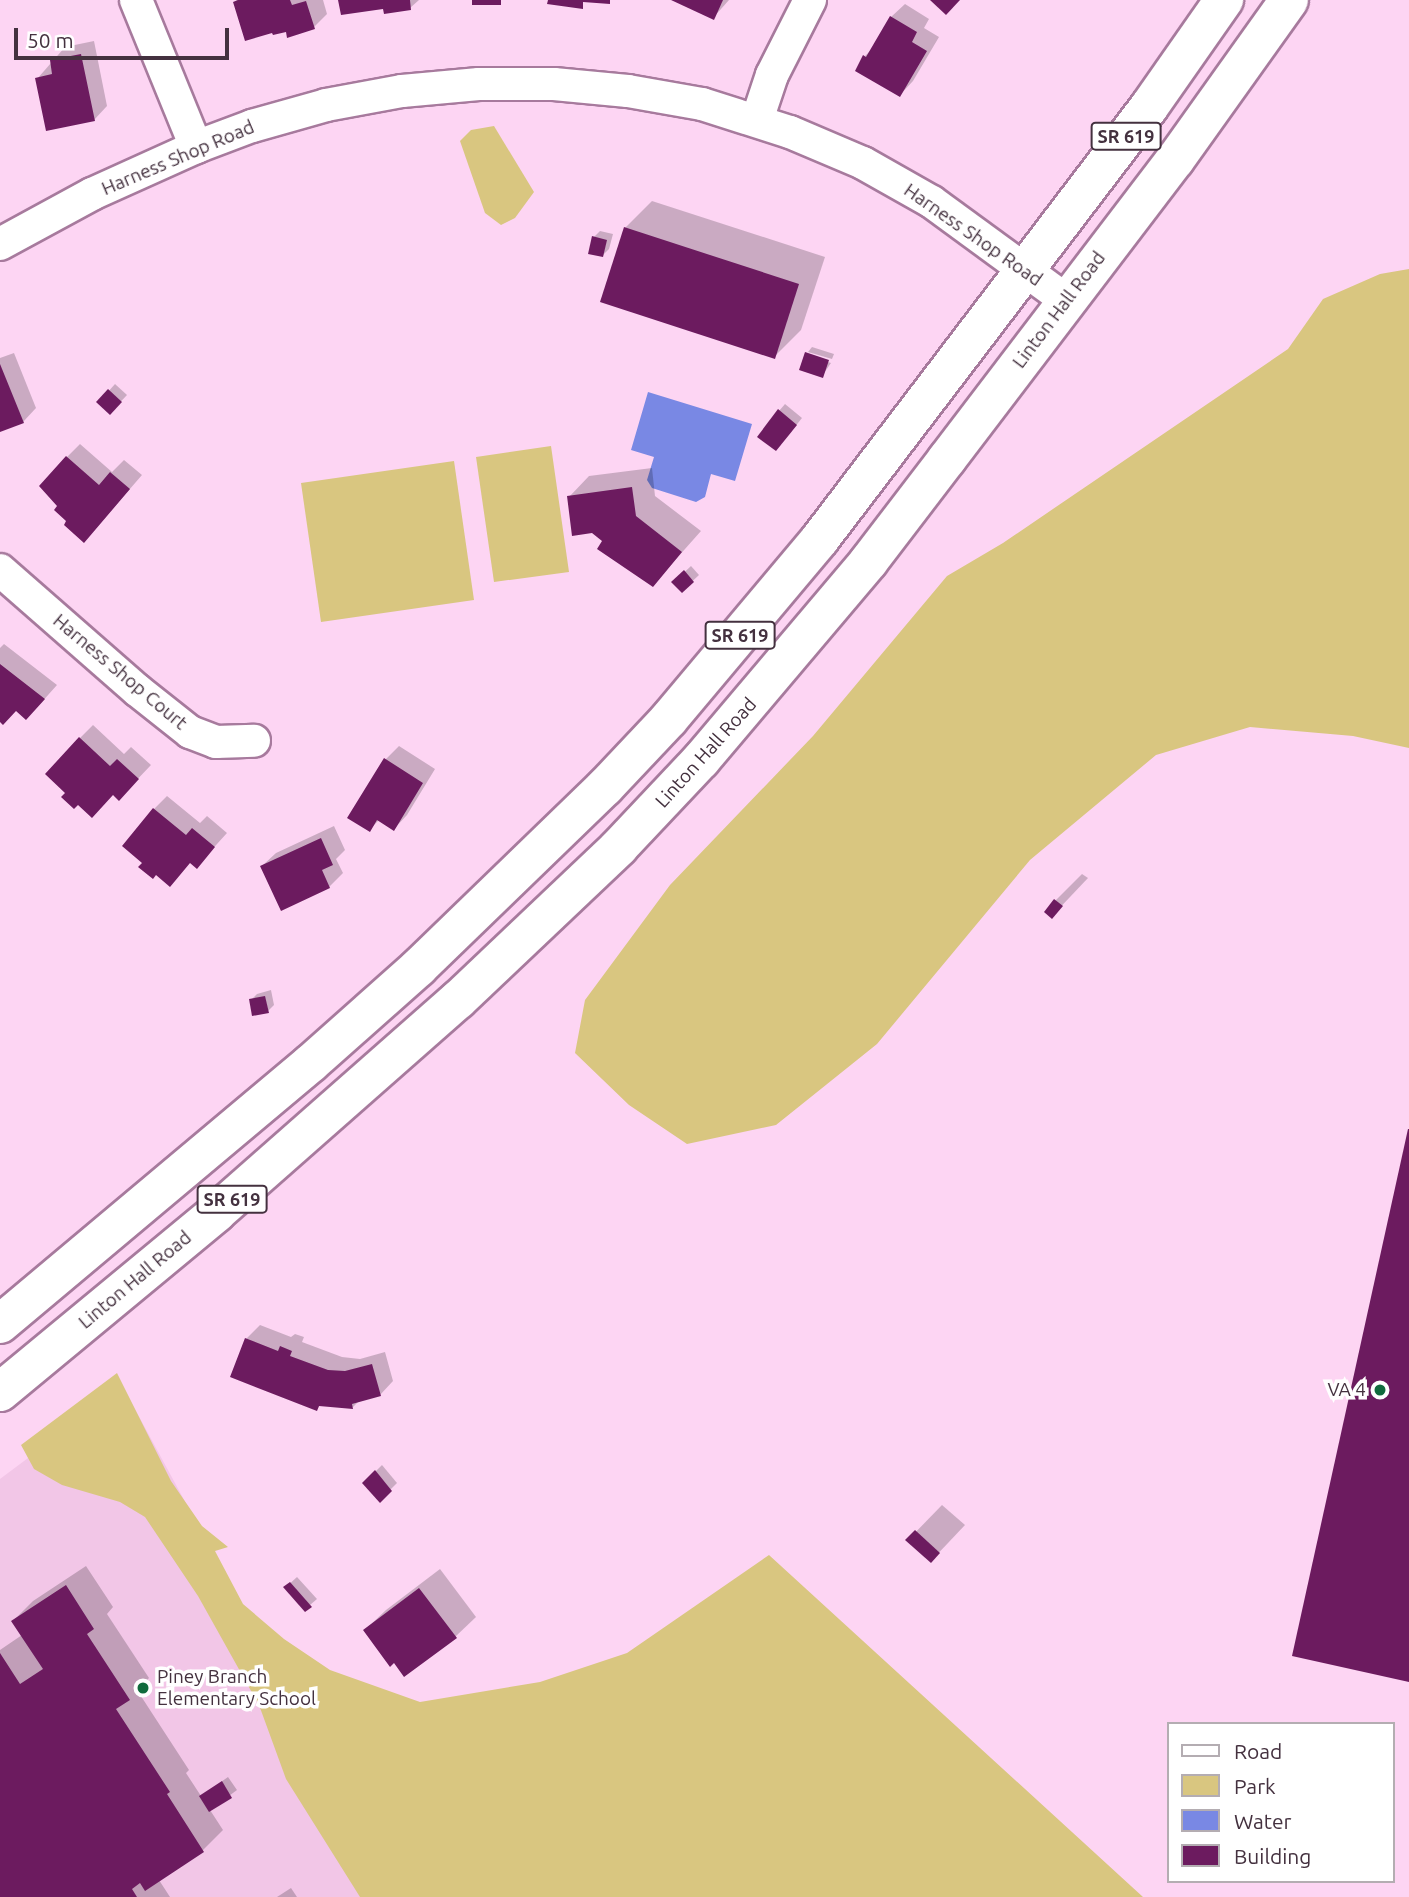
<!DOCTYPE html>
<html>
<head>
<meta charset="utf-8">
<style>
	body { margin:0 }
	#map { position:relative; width:1409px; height:1897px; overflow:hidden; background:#fdd5f3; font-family:Ubuntu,sans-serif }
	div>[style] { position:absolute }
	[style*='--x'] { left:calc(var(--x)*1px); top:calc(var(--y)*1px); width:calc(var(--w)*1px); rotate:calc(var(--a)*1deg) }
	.built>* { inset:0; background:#f2c6e7 }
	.green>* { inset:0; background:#d9c680 }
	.water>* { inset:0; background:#7988e4 }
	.shadow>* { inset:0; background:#0003 }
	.building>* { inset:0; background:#6c1b5f }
	.roads { filter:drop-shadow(2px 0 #a77a9d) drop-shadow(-2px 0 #a77a9d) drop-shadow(0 2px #a77a9d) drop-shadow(0 -2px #a77a9d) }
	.minor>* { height:32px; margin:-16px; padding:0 16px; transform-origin:16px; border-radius:16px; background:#fff }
	.primary>* { height:38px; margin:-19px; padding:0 19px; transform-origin:19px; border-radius:19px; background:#fff }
	.dots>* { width:19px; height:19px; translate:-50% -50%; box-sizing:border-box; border:4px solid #fff; border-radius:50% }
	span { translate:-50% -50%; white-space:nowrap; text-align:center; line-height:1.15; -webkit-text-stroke:7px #fff; paint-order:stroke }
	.shield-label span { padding:2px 5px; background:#fff; border:2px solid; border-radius:5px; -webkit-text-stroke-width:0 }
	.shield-label { font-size:18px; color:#44313f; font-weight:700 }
	.street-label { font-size:19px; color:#44313f }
	.poi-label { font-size:19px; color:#44313f }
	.right { translate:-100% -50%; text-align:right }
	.left { translate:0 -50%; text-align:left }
	.legend { position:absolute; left:1167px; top:1722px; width:228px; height:161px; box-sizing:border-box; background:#fff; border:2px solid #b4adb2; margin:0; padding:9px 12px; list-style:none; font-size:21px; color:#44313f }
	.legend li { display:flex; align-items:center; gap:14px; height:35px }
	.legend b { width:35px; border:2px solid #b4adb2 }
	.scale { position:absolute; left:14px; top:28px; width:215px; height:32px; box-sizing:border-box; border:4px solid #44313f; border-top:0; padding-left:9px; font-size:21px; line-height:24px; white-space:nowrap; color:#44313f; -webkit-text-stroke:5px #fff; paint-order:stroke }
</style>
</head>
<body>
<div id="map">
	<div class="built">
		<i style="clip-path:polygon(123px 1387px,399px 1897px,0 1897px,0 1479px)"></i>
	</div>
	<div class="green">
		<i style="clip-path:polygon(494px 126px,534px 192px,515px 218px,501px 225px,485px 213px,460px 141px,471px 130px)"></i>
		<i style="clip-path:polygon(1409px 269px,1409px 748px,1353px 736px,1250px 727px,1156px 755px,1030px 860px,877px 1044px,776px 1125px,687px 1144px,629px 1105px,575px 1053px,585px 1000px,670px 885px,813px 736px,947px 576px,1003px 543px,1288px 349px,1323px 299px,1380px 274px)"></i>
		<i style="clip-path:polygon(551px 446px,569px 572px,494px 582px,476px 457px)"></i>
		<i style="clip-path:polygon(454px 461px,474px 600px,321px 622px,301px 483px)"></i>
		<i style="clip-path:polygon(117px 1373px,171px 1481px,202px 1526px,228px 1547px,215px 1551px,243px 1604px,284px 1639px,330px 1670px,420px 1702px,540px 1682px,627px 1653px,769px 1555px,1143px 1897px,360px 1897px,286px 1779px,259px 1705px,198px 1596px,145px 1517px,120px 1502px,62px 1485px,34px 1469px,21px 1445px)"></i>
	</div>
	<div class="water">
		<i style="clip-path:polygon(648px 392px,752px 424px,735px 481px,711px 474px,705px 497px,696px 502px,652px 488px,647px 480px,654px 457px,631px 450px)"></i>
	</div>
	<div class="shadow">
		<i style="clip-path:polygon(237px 0,323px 0,327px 14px,314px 27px,273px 30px,235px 2px)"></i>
		<i style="clip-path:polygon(340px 0,419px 0,410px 8px)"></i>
		<i style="clip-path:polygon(675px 0,729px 0,713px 18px)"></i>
		<i style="clip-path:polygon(905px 4px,929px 19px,924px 28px,939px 37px,913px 81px,900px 95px,865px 56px,875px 46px,891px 17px)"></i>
		<i style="clip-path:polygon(94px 41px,107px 106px,94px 120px,37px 79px,65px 47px)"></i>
		<i style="clip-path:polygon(652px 201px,825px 257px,801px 330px,774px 357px,625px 228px)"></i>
		<i style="clip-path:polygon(600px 231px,613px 234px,609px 249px,603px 255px,594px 237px)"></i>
		<i style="clip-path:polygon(812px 347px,834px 354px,832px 359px,808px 352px)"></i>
		<i style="clip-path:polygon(807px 352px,807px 355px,831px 363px,822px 376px,801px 369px)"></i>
		<i style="clip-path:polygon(14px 353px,36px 408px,23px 422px,0 430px,0 358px)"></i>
		<i style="clip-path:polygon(115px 384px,127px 395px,110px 413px,99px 402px)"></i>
		<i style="clip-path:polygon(785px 404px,802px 418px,782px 443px,779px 411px)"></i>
		<i style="clip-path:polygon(80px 444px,112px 472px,124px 460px,142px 475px,97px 527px,67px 457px)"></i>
		<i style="clip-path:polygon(652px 468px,655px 496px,701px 531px,653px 585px,604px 541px,569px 497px,589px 476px)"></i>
		<i style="clip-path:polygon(691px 566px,699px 575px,682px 591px,674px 582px)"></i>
		<i style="clip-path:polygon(4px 644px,57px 685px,40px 704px,17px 709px,0 720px,0 648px)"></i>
		<i style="clip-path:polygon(93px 725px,124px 754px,131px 747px,151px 765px,132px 785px,113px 793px,80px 738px)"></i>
		<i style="clip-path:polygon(399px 746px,435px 769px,407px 815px,394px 829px,379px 820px,370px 829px,386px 759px)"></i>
		<i style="clip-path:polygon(167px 796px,200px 823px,207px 816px,227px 833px,197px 866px,191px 862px,144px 863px,154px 809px)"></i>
		<i style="clip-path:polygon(334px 826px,345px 850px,336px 859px,343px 873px,329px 887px,281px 908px,262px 866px,276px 853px)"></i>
		<i style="clip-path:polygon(1082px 874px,1088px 878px,1052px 916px,1056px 900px)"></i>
		<i style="clip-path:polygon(271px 990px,274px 1005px,268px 1011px,251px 1000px,257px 994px)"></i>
		<i style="clip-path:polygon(260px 1325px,291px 1337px,295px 1334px,304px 1337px,302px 1342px,342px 1357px,360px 1359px,385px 1352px,393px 1381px,380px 1395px,360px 1400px,353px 1407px,321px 1404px,317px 1409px,246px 1339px)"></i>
		<i style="clip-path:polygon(382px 1465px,397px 1483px,380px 1500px,364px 1483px)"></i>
		<i style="clip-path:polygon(942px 1505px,965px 1525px,931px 1561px,908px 1540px)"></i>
		<i style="clip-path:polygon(86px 1566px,113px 1607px,107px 1614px,149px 1678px,137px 1690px,189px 1770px,186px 1773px,201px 1796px,228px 1777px,237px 1790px,210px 1810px,223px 1830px,203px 1850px,159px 1880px,170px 1897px,2px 1897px,0 1893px,0 1650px,22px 1635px,13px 1621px,33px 1601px)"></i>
		<i style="clip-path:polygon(440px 1569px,476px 1617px,455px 1637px,394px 1661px,365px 1630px,386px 1610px)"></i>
		<i style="clip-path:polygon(297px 1577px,317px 1599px,310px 1605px,286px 1587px)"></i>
		<i style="clip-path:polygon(291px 1888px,297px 1897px,277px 1897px)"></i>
	</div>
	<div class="building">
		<i style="clip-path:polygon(238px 0,290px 0,292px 5px,306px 1px,315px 29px,287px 38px,286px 32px,273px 35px,272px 33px,245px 41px,233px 2px)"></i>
		<i style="clip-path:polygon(338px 0,410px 0,411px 10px,384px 14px,383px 9px,341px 15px)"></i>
		<i style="clip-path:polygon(472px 0,501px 0,501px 5px,472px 5px)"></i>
		<i style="clip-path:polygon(548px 0,610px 0,610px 4px,583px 2px,583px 9px,547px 4px)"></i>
		<i style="clip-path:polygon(671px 0,723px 0,714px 20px)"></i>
		<i style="clip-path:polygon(930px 0,960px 0,946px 15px)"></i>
		<i style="clip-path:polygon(890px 16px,917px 32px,912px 42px,927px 51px,900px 97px,855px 71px,863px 55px,866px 57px)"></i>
		<i style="clip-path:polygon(81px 54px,95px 121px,46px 131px,35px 78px,52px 74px,50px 60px)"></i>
		<i style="clip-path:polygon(624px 227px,799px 284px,775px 359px,600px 302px)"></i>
		<i style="clip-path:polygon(592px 236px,607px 240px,603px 257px,588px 254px)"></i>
		<i style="clip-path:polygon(805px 352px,829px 360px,823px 378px,799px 370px)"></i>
		<i style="clip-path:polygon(0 364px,24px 423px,0 432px)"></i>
		<i style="clip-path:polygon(108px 389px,122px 402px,110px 415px,96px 402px)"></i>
		<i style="clip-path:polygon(778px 409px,797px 425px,776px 451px,757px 437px)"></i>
		<i style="clip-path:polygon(66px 456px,99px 485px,110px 472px,130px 489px,84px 543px,64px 525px,66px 521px,54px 510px,57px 506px,39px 486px)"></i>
		<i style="clip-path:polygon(632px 487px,636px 516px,682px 552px,653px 587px,597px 549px,602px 541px,592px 533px,572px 536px,567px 496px)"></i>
		<i style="clip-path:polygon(684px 570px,694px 582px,682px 593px,671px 582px)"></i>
		<i style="clip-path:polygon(0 664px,45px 699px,26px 720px,16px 711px,3px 725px,0 722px)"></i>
		<i style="clip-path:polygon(79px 737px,110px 766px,117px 759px,139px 779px,119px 801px,113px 795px,92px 818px,78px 805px,74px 809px,61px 797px,65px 793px,45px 774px)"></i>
		<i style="clip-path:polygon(384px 758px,423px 783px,394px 831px,377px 820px,370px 832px,347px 818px)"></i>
		<i style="clip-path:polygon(153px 808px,186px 835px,192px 828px,215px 847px,197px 869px,190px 863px,170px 887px,156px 875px,153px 879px,138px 867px,142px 863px,122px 846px)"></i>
		<i style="clip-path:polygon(321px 838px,333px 865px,322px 870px,330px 888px,281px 911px,260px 866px)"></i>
		<i style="clip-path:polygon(1054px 899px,1063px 906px,1052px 919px,1044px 912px)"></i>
		<i style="clip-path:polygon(265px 996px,269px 1013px,252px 1016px,249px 999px)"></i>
		<i style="clip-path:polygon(1408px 1129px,1409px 1129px,1409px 1682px,1292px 1656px)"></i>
		<i style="clip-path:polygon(245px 1338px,278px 1351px,280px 1346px,292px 1351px,290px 1356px,328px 1370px,345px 1371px,372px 1364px,381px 1396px,352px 1404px,353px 1409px,319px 1406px,317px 1411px,230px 1377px)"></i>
		<i style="clip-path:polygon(375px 1470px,392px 1491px,380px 1503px,362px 1483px)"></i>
		<i style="clip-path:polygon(915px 1530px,940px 1553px,931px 1563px,905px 1540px)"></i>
		<i style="clip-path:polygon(290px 1582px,312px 1607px,305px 1612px,283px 1587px)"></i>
		<i style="clip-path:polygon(66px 1585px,94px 1629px,87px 1634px,130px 1700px,116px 1709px,170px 1792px,167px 1794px,204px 1852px,145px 1891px,140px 1883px,132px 1889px,137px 1897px,0 1897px,0 1653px,20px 1684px,43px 1669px,11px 1621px)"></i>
		<i style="clip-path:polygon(419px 1588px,457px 1638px,404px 1677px,394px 1663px,390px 1667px,363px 1630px)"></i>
		<i style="clip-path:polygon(222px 1781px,232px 1798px,209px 1812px,199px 1796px)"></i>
	</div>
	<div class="roads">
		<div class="minor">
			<i style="--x:136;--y:0;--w:159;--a:67.8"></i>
			<i style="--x:757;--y:120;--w:47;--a:-71.6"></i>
			<i style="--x:772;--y:75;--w:84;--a:-63.1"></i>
			<i style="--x:0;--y:244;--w:105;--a:-28.5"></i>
			<i style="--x:92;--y:194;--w:114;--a:-24.3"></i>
			<i style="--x:196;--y:147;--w:60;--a:-20.6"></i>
			<i style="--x:252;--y:126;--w:77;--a:-15.8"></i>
			<i style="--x:326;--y:105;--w:77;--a:-10.4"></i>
			<i style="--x:402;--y:91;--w:77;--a:-5.2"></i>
			<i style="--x:479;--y:84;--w:75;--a:0"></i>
			<i style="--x:554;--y:84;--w:74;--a:5.4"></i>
			<i style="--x:628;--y:91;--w:75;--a:10"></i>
			<i style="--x:702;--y:104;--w:92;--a:17.7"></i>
			<i style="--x:790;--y:132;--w:79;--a:23"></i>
			<i style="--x:863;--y:163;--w:79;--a:29.5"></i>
			<i style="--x:932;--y:202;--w:166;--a:36.2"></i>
			<i style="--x:0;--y:570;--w:182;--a:41.2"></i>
			<i style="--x:137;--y:690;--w:68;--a:38.4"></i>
			<i style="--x:190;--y:732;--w:28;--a:21"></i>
			<i style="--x:216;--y:742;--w:38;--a:-2"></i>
		</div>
		<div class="primary">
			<i style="--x:0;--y:1324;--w:406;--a:-40"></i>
			<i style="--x:311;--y:1063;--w:144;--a:-41.6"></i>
			<i style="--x:419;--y:967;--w:259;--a:-44.1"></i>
			<i style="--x:605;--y:787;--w:93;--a:-46.7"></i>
			<i style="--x:669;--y:719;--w:235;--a:-50"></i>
			<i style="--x:820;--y:539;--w:543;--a:-52.71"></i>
			<i style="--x:1149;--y:107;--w:131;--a:-55"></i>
			<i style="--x:0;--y:1392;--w:281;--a:-39.6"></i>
			<i style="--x:216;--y:1213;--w:322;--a:-41.4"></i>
			<i style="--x:458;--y:1000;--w:222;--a:-43.5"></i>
			<i style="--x:619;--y:847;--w:120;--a:-46.7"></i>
			<i style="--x:701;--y:760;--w:260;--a:-49.8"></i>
			<i style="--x:869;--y:561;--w:128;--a:-52.6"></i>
			<i style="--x:947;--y:459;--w:376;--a:-52.7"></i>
			<i style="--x:1175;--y:160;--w:196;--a:-54.5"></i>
		</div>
	</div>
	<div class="dots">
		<i style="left:1380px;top:1390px;background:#106a3d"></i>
		<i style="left:143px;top:1688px;background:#106a3d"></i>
	</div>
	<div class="shield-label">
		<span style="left:1126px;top:136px">SR 619</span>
		<span style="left:740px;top:635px">SR 619</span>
		<span style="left:232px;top:1199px">SR 619</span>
	</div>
	<div class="street-label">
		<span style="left:178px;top:158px;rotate:-23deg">Harness Shop Road</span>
		<span style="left:973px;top:235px;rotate:35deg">Harness Shop Road</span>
		<span style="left:1059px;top:310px;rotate:-53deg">Linton Hall Road</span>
		<span style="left:120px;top:672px;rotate:40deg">Harness Shop Court</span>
		<span style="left:706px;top:753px;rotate:-48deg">Linton Hall Road</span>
		<span style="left:135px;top:1280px;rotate:-40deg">Linton Hall Road</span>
	</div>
	<div class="poi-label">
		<span class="right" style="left:1366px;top:1390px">VA 4</span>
		<span class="left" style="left:157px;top:1688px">Piney Branch<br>Elementary School</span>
	</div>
	<ul class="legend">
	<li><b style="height:9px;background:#fff"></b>Road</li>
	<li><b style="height:19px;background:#d9c680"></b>Park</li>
	<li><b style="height:19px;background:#7988e4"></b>Water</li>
	<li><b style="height:19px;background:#6c1b5f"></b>Building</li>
	</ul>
	<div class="scale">50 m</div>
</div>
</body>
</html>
